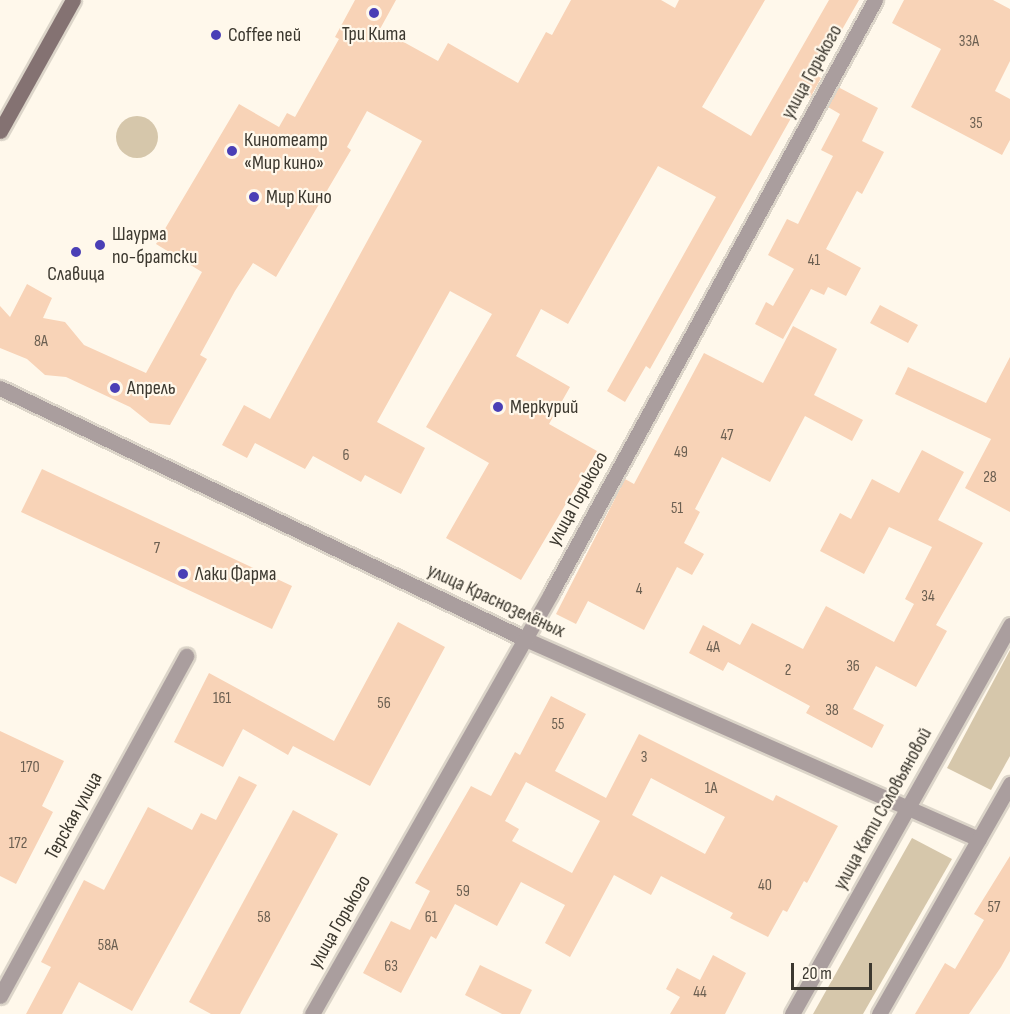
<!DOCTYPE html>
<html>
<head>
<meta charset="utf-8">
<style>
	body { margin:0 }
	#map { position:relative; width:1010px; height:1014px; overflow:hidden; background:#fff8eb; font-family:"Sofia Sans Condensed",sans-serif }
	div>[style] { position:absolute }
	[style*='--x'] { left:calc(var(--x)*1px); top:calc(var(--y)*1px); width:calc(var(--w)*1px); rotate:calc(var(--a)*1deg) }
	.green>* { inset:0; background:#d6c7ab }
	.round { border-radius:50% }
	.building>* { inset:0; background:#f8d3b7 }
	.roads { filter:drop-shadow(2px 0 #dcd5c9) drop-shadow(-2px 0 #dcd5c9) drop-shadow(0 2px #dcd5c9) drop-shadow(0 -2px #dcd5c9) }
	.street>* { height:15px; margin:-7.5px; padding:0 7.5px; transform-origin:7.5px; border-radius:7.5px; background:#aa9e9e }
	.secondary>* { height:15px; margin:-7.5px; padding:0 7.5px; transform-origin:7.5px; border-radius:7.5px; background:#847272 }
	.dots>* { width:16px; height:16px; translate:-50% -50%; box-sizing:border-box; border:3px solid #fff8eb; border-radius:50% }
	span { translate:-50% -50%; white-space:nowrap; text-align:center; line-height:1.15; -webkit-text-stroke:4.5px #fff8eb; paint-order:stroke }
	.number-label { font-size:16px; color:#6b5f51 }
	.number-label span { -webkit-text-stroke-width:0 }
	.poi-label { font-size:20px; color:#3c382f }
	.left { translate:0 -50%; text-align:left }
	.street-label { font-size:20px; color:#3c382f }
	.scale { position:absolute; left:791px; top:963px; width:81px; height:27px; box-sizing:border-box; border:3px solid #3c382f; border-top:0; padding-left:8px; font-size:18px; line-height:21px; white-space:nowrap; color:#3c382f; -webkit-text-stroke:4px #fff8eb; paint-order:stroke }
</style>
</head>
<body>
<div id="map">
	<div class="green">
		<i class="round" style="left:116px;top:116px;width:42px;height:42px"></i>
		<i style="clip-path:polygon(1010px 650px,1010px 756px,991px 790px,947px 768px)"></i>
		<i style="clip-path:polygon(912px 838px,952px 859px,863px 1014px,813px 1014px)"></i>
	</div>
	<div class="building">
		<i style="clip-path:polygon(355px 0,396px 0,380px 29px,438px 61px,448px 43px,518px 83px,546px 32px,552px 35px,571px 0,661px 0,675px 8px,679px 0,765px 0,702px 107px,751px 136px,829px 0,859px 0,816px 75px,821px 78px,810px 98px,804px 95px,650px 369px,646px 366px,625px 402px,607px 391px,716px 197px,658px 166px,568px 324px,541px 309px,516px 356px,570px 387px,549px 424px,597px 451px,521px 580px,446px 538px,489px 463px,426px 427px,492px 314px,450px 291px,377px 422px,425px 448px,401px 494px,365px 475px,361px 482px,313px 456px,305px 469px,255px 443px,247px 458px,222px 445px,244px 405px,270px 419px,422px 141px,367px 111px,347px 147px,351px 150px,276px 277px,253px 263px,235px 291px,200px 355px,207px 359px,170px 425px,150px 423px,130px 407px,66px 377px,45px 375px,27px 359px,0 348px,0 306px,10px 317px,27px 284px,52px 298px,43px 318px,65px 322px,84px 345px,146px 373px,202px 272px,156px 244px,239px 104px,279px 127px,287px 113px,295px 117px,339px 39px,335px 37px)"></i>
		<i style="clip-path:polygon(904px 0,993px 0,1010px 9px,1010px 61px,995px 91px,1010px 99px,1010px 140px,1002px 155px,911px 107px,941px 49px,892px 23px)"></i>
		<i style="clip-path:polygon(838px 87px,878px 108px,862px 141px,884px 152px,862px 194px,857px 191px,826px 249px,861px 268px,846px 296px,828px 287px,824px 295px,811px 289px,783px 339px,755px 324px,766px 302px,773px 306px,794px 269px,768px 255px,787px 219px,798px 224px,833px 156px,821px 150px,840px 114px,828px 107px)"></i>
		<i style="clip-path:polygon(880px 305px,918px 325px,908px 343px,870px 323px)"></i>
		<i style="clip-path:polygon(793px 326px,837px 349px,814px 395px,863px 420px,852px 441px,805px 416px,770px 482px,722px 457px,695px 509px,700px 512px,684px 543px,704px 554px,692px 575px,677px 567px,644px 630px,588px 601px,576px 624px,556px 614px,625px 479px,634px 484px,704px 353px,763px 383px)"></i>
		<i style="clip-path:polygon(1010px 357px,1010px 512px,965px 488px,991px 439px,895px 394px,908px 367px,986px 403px)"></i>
		<i style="clip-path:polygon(922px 450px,964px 472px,938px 520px,983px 543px,936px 625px,947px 631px,916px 687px,876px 666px,853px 709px,884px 725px,872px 748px,806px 713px,810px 706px,728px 662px,723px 671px,689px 653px,703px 625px,740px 645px,752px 623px,803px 649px,826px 606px,894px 642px,914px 604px,905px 599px,932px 547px,889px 527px,864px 574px,820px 551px,840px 513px,851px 519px,872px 479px,899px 493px)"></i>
		<i style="clip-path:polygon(42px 469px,292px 586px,272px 629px,21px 512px)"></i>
		<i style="clip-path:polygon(398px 622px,445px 647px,370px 786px,293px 746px,288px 755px,243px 729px,223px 767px,174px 742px,209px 673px,334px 741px)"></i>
		<i style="clip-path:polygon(evenodd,551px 696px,586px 714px,555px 771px,606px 798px,639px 734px,773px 801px,776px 795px,838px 826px,807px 883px,804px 881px,787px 912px,783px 910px,768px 937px,730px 918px,733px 913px,661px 876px,651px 895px,614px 875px,570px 957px,545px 943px,565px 905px,521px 882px,497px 926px,455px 904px,436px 939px,431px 936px,401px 993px,363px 973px,391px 921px,410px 930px,430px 891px,415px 883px,471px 786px,491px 796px,515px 752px,520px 755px,551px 696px,651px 778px,725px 817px,705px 854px,632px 815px,651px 778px,551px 696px,526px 782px,600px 821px,572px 873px,512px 841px,519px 829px,505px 821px,526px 782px)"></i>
		<i style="clip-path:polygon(0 731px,64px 761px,42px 806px,53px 812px,16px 884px,0 876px)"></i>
		<i style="clip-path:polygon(239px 776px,257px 785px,132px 1011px,79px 982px,62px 1014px,26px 1014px,51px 967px,41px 962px,84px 880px,104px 890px,148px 807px,192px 830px,201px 813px,216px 820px)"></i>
		<i style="clip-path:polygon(293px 810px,338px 834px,240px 1014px,211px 1014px,189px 1002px)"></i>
		<i style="clip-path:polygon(1010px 856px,1010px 951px,1001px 967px,969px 1014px,915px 1014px,945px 963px,955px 969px,984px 920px,974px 914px)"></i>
		<i style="clip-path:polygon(713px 955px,746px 973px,725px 1014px,670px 1014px,680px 997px,666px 989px,677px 968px,700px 980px)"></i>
		<i style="clip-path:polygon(480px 965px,532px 990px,520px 1014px,502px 1014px,465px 995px)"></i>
	</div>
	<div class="roads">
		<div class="street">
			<i style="--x:0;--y:388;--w:582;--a:25.55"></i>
			<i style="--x:525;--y:639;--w:496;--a:23.8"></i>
			<i style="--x:0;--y:996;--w:388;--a:-61.3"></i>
			<i style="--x:312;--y:1014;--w:484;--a:-60.4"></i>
			<i style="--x:551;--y:593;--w:676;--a:-61.35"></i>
			<i style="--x:792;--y:1014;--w:446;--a:-60.7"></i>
			<i style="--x:879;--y:1014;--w:265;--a:-60.3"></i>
		</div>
		<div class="secondary">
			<i style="--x:0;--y:131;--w:150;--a:-60.9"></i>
		</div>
	</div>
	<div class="dots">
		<i style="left:374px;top:13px;background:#4a3fb6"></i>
		<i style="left:216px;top:35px;background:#4a3fb6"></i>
		<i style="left:232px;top:151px;background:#4a3fb6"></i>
		<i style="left:254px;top:197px;background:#4a3fb6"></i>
		<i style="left:100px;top:245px;background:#4a3fb6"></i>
		<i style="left:76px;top:252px;background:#4a3fb6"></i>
		<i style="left:115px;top:388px;background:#4a3fb6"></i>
		<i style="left:498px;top:407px;background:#4a3fb6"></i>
		<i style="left:183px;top:574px;background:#4a3fb6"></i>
	</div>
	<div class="number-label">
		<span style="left:969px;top:42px">33А</span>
		<span style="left:976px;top:124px">35</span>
		<span style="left:814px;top:261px">41</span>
		<span style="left:41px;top:342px">8А</span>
		<span style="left:727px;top:436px">47</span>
		<span style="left:681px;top:453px">49</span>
		<span style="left:346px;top:456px">6</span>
		<span style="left:990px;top:478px">28</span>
		<span style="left:677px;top:509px">51</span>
		<span style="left:157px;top:549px">7</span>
		<span style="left:639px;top:590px">4</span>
		<span style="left:928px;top:597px">34</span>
		<span style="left:713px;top:648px">4А</span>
		<span style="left:853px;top:667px">36</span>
		<span style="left:788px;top:671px">2</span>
		<span style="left:222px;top:699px">161</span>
		<span style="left:384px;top:704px">56</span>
		<span style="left:832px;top:711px">38</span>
		<span style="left:558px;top:725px">55</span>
		<span style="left:644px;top:758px">3</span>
		<span style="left:30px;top:768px">170</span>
		<span style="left:711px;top:789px">1А</span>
		<span style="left:18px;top:844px">172</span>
		<span style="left:765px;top:886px">40</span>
		<span style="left:463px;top:892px">59</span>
		<span style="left:994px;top:908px">57</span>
		<span style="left:264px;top:918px">58</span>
		<span style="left:431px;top:918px">61</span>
		<span style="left:108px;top:946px">58А</span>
		<span style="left:391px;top:967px">63</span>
		<span style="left:700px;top:993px">44</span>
	</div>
	<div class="poi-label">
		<span style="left:374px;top:34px">Три Кита</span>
		<span class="left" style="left:228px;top:35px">Coffee пей</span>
		<span class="left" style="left:244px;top:152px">Кинотеатр<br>«Мир кино»</span>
		<span class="left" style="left:266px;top:197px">Мир Кино</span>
		<span class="left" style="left:112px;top:246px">Шаурма<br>по-братски</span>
		<span style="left:76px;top:274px">Славица</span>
		<span class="left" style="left:127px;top:388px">Апрель</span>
		<span class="left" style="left:510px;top:407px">Меркурий</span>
		<span class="left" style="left:195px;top:574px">Лаки Фарма</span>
	</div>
	<div class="street-label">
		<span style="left:812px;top:72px;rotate:-61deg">улица Горького</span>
		<span style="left:578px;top:499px;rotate:-61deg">улица Горького</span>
		<span style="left:496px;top:601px;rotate:25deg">улица Краснозелёных</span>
		<span style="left:883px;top:809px;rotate:-61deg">улица Кати Соловьяновой</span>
		<span style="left:74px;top:816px;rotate:-61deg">Терская улица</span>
		<span style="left:340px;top:922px;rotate:-60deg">улица Горького</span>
	</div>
	<div class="scale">20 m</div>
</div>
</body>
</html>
